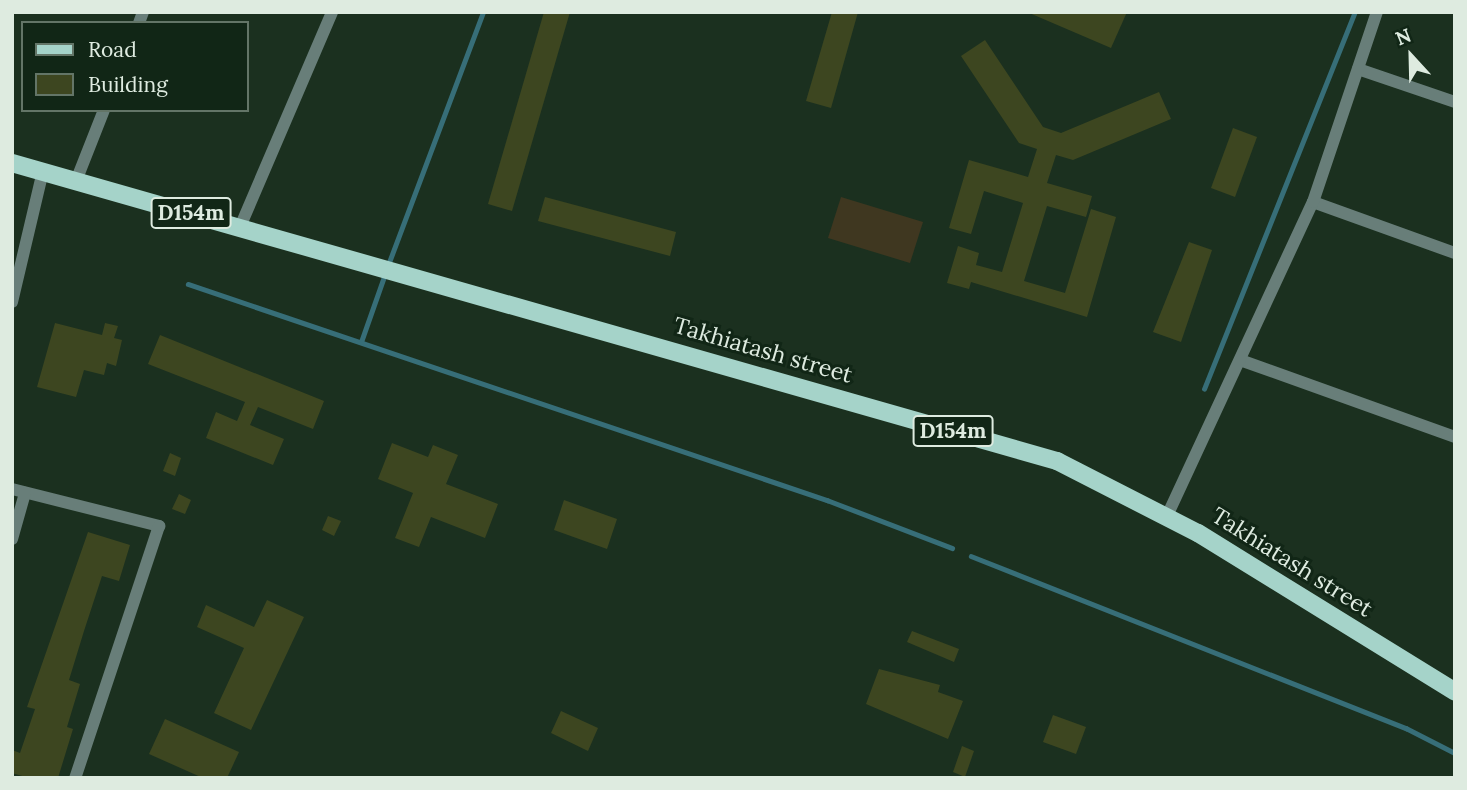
<!DOCTYPE html>
<html>
<head>
<meta charset="utf-8">
<style>
	body { margin:0 }
	#map { position:relative; width:1467px; height:790px; overflow:hidden; background:#1b301f; font-family:Lora,serif }
	div>[style] { position:absolute }
	[style*='--x'] { left:calc(var(--x)*1px); top:calc(var(--y)*1px); width:calc(var(--w)*1px); rotate:calc(var(--a)*1deg) }
	.green>* { inset:0; background:#3f3720 }
	.stream>* { height:4.5px; margin:-2.25px; padding:0 2.25px; transform-origin:2.25px; border-radius:2.25px; background:#376e78 }
	.building>* { inset:0; background:#3d4620 }
	.street>* { height:12px; margin:-6px; padding:0 6px; transform-origin:6px; border-radius:6px; background:#687e79 }
	.primary>* { height:18px; margin:-9px; padding:0 9px; transform-origin:9px; border-radius:9px; background:#a5d3c9 }
	span { translate:-50% -50%; white-space:nowrap; text-align:center; line-height:1.15; -webkit-text-stroke:6px #112616; paint-order:stroke }
	.shield-label span { padding:2px 5px; background:#112616; border:2px solid; border-radius:5px; -webkit-text-stroke-width:0 }
	.shield-label { font-size:21px; color:#deebe0; font-weight:700 }
	.street-label { font-size:23px; color:#deebe0 }
	.frame { position:absolute; inset:0; border:14px solid #deebe0; pointer-events:none }
	.legend { position:absolute; left:21px; top:21px; width:228px; height:91px; box-sizing:border-box; background:#112616; border:2px solid #637567; margin:0; padding:9px 12px; list-style:none; font-size:21px; color:#deebe0 }
	.legend li { display:flex; align-items:center; gap:14px; height:35px }
	.legend b { width:35px; border:2px solid #637567 }
	.north { position:absolute; left:1376px; top:21px; width:70px; height:70px; -webkit-text-stroke:5px #112616; paint-order:stroke; rotate:338deg; font-size:19px; font-weight:700; line-height:28px; text-align:center; color:#deebe0 }
	.north::after { content:''; display:block; margin:auto; width:24px; height:32px; background:#deebe0; clip-path:polygon(50% 0,100% 100%,50% 72%,0 100%) }
</style>
</head>
<body>
<div id="map">
	<div class="green">
		<i style="clip-path:polygon(841px 197px,923px 222px,910px 263px,828px 238px)"></i>
	</div>
	<div class="stream">
		<i style="--x:388;--y:265;--w:270;--a:-69.4"></i>
		<i style="--x:188;--y:284;--w:675;--a:18.68"></i>
		<i style="--x:827;--y:500;--w:134;--a:21"></i>
		<i style="--x:361;--y:342;--w:72;--a:-70.6"></i>
		<i style="--x:1204;--y:389;--w:406;--a:-68.2"></i>
		<i style="--x:971;--y:556;--w:468;--a:21.6"></i>
		<i style="--x:1406;--y:728;--w:55;--a:27"></i>
	</div>
	<div class="building">
		<i style="clip-path:polygon(544px 12px,570px 12px,512px 211px,488px 204px)"></i>
		<i style="clip-path:polygon(832px 12px,858px 12px,831px 108px,806px 101px)"></i>
		<i style="clip-path:polygon(1027px 12px,1127px 12px,1111px 48px)"></i>
		<i style="clip-path:polygon(985px 40px,1043px 127px,1061px 133px,1159px 92px,1171px 119px,1073px 160px,1056px 155px,1047px 183px,1092px 196px,1086px 217px,1047px 206px,1024px 281px,1065px 293px,1091px 209px,1116px 217px,1087px 317px,971px 282px,969px 289px,947px 283px,958px 246px,979px 253px,976px 265px,1002px 272px,1023px 203px,984px 191px,971px 234px,949px 228px,969px 160px,1028px 177px,1037px 149px,1019px 143px,961px 56px)"></i>
		<i style="clip-path:polygon(1233px 128px,1257px 137px,1235px 197px,1211px 188px)"></i>
		<i style="clip-path:polygon(545px 197px,676px 232px,670px 256px,538px 221px)"></i>
		<i style="clip-path:polygon(1189px 242px,1212px 250px,1181px 342px,1153px 332px)"></i>
		<i style="clip-path:polygon(55px 323px,102px 335px,105px 323px,118px 326px,114px 338px,122px 340px,116px 366px,107px 363px,104px 375px,84px 370px,76px 397px,37px 387px)"></i>
		<i style="clip-path:polygon(160px 335px,324px 401px,313px 429px,258px 407px,250px 425px,284px 439px,273px 465px,206px 438px,216px 412px,237px 421px,245px 402px,148px 364px)"></i>
		<i style="clip-path:polygon(392px 443px,428px 457px,433px 445px,458px 455px,446px 484px,498px 504px,485px 538px,431px 517px,419px 547px,395px 538px,413px 493px,378px 479px)"></i>
		<i style="clip-path:polygon(170px 453px,181px 458px,175px 476px,163px 471px)"></i>
		<i style="clip-path:polygon(179px 494px,191px 500px,185px 514px,172px 509px)"></i>
		<i style="clip-path:polygon(564px 500px,617px 519px,607px 549px,554px 530px)"></i>
		<i style="clip-path:polygon(328px 516px,341px 521px,334px 536px,322px 530px)"></i>
		<i style="clip-path:polygon(88px 532px,130px 545px,119px 581px,102px 576px,84px 631px,69px 680px,80px 684px,67px 727px,73px 729px,58px 778px,29px 778px,12px 773px,12px 750px,20px 753px,35px 709px,27px 707px)"></i>
		<i style="clip-path:polygon(267px 600px,304px 617px,251px 730px,214px 713px,244px 648px,197px 627px,206px 605px,254px 627px)"></i>
		<i style="clip-path:polygon(912px 631px,959px 649px,954px 662px,907px 642px)"></i>
		<i style="clip-path:polygon(879px 669px,940px 685px,938px 692px,963px 701px,948px 739px,866px 704px)"></i>
		<i style="clip-path:polygon(561px 711px,598px 728px,588px 751px,551px 733px)"></i>
		<i style="clip-path:polygon(1053px 715px,1086px 727px,1076px 754px,1043px 742px)"></i>
		<i style="clip-path:polygon(165px 719px,239px 752px,227px 778px,203px 778px,149px 754px)"></i>
		<i style="clip-path:polygon(962px 746px,974px 751px,965px 777px,953px 772px)"></i>
	</div>
	<div class="street">
		<i style="--x:139;--y:23;--w:12;--a:-70"></i>
		<i style="--x:1358;--y:69;--w:102;--a:18.8"></i>
		<i style="--x:76;--y:181;--w:76;--a:-68.5"></i>
		<i style="--x:1313;--y:202;--w:151;--a:19.8"></i>
		<i style="--x:240;--y:227;--w:234;--a:-66.8"></i>
		<i style="--x:12;--y:302;--w:135;--a:-76.7"></i>
		<i style="--x:1240;--y:360;--w:228;--a:19.7"></i>
		<i style="--x:12;--y:489;--w:152;--a:14.1"></i>
		<i style="--x:159;--y:526;--w:266;--a:108.4"></i>
		<i style="--x:1167;--y:516;--w:346;--a:-65.1"></i>
		<i style="--x:1313;--y:202;--w:200;--a:-71.4"></i>
		<i style="--x:12;--y:539;--w:48;--a:-74.2"></i>
	</div>
	<div class="primary">
		<i style="--x:12;--y:163;--w:1087;--a:15.92"></i>
		<i style="--x:1057;--y:461;--w:158;--a:27.1"></i>
		<i style="--x:1198;--y:533;--w:302;--a:31.7"></i>
	</div>
	<div class="shield-label">
		<span style="left:191px;top:213px">D154m</span>
		<span style="left:953px;top:431px">D154m</span>
	</div>
	<div class="street-label">
		<span style="left:763px;top:350px;rotate:16deg">Takhiatash street</span>
		<span style="left:1292px;top:562px;rotate:32deg">Takhiatash street</span>
	</div>
	<div class="frame"></div>
	<ul class="legend">
	<li><b style="height:9px;background:#a5d3c9"></b>Road</li>
	<li><b style="height:19px;background:#3d4620"></b>Building</li>
	</ul>
	<div class="north">N</div>
</div>
</body>
</html>
